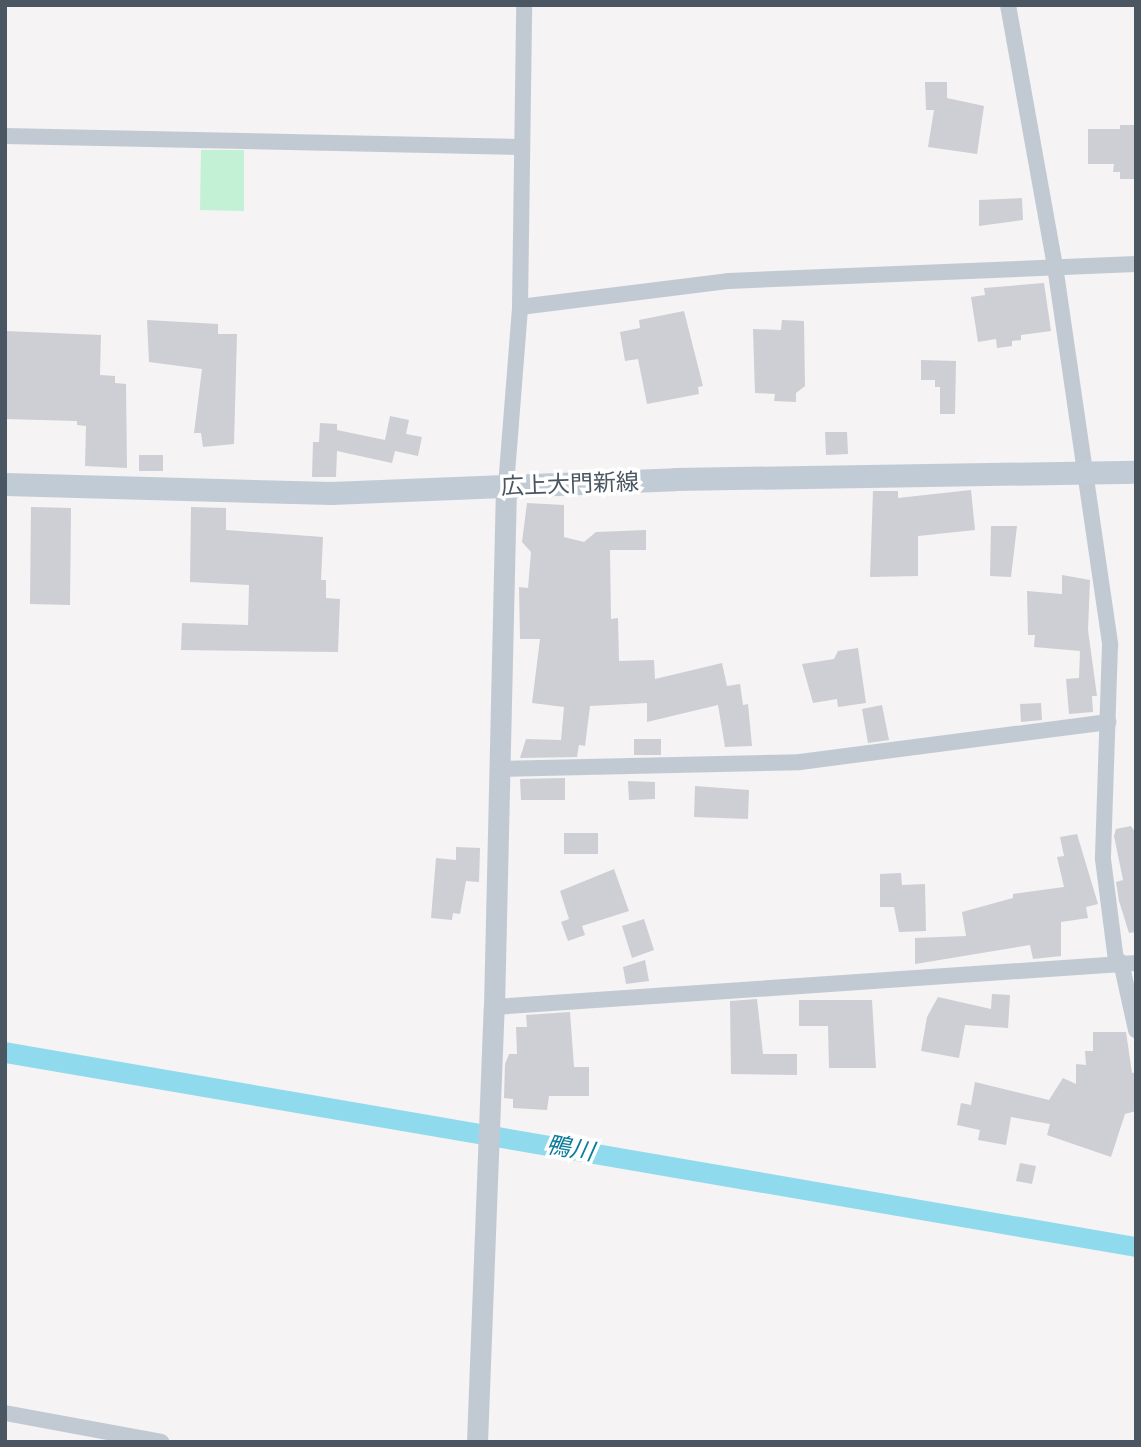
<!DOCTYPE html>
<html>
<head>
<meta charset="utf-8">
<style>
	body { margin:0 }
	#map { position:relative; width:1141px; height:1447px; overflow:hidden; background:#f5f3f3; font-family:"Fira Sans","Noto Sans JP",sans-serif }
	div>[style] { position:absolute }
	[style*='--x'] { left:calc(var(--x)*1px); top:calc(var(--y)*1px); width:calc(var(--w)*1px); rotate:calc(var(--a)*1deg) }
	.green>* { inset:0; background:#c3f1d5 }
	.water>* { inset:0; background:#90daee }
	.building>* { inset:0; background:#cdcfd5 }
	.minor>* { height:16px; margin:-8px; padding:0 8px; transform-origin:8px; border-radius:8px; background:#c1cad2 }
	.tertiary>* { height:21px; margin:-10.5px; padding:0 10.5px; transform-origin:10.5px; border-radius:10.5px; background:#c1cad2 }
	.secondary>* { height:23px; margin:-11.5px; padding:0 11.5px; transform-origin:11.5px; border-radius:11.5px; background:#c1cbd6 }
	span { translate:-50% -50%; white-space:nowrap; text-align:center; line-height:1.15; -webkit-text-stroke:7px #fff; paint-order:stroke }
	.street-label { font-size:23px; color:#4a5661 }
	.water-label { font-size:24px; color:#0c7c9b; font-style:italic }
	.frame { position:absolute; inset:0; border:7px solid #4a5661; pointer-events:none }
</style>
</head>
<body>
<div id="map">
	<div class="green">
		<i style="clip-path:polygon(201px 150px,244px 150px,244px 211px,200px 210px)"></i>
	</div>
	<div class="water">
		<i style="clip-path:polygon(5px 1042px,1136px 1237px,1136px 1257px,5px 1063px)"></i>
	</div>
	<div class="building">
		<i style="clip-path:polygon(925px 82px,947px 82px,947px 98px,984px 106px,977px 154px,928px 147px,934px 110px,926px 110px)"></i>
		<i style="clip-path:polygon(1120px 125px,1136px 125px,1136px 179px,1120px 179px,1120px 172px,1113px 172px,1114px 164px,1088px 164px,1088px 129px,1120px 129px)"></i>
		<i style="clip-path:polygon(1022px 198px,1023px 220px,979px 226px,979px 200px)"></i>
		<i style="clip-path:polygon(1044px 283px,1051px 331px,1021px 335px,1021px 340px,1012px 341px,1012px 346px,997px 348px,996px 339px,978px 342px,971px 297px,985px 295px,984px 288px)"></i>
		<i style="clip-path:polygon(684px 311px,703px 386px,698px 387px,699px 394px,647px 404px,638px 359px,625px 361px,620px 332px,640px 328px,639px 320px)"></i>
		<i style="clip-path:polygon(147px 320px,218px 324px,218px 334px,237px 334px,234px 444px,203px 447px,201px 433px,194px 433px,202px 369px,149px 362px)"></i>
		<i style="clip-path:polygon(782px 320px,804px 321px,805px 386px,796px 393px,796px 402px,774px 401px,775px 394px,755px 393px,753px 329px,781px 330px)"></i>
		<i style="clip-path:polygon(5px 331px,101px 335px,100px 375px,115px 376px,115px 383px,126px 384px,127px 468px,85px 466px,86px 426px,77px 425px,77px 421px,5px 419px)"></i>
		<i style="clip-path:polygon(921px 360px,956px 361px,955px 414px,940px 414px,940px 387px,935px 387px,935px 380px,921px 380px)"></i>
		<i style="clip-path:polygon(390px 416px,409px 420px,406px 434px,422px 437px,418px 456px,395px 451px,392px 463px,337px 451px,336px 477px,312px 477px,313px 442px,319px 442px,320px 423px,337px 424px,337px 430px,385px 440px)"></i>
		<i style="clip-path:polygon(825px 432px,847px 432px,848px 454px,826px 455px)"></i>
		<i style="clip-path:polygon(139px 455px,163px 455px,163px 471px,139px 471px)"></i>
		<i style="clip-path:polygon(971px 490px,975px 530px,918px 536px,918px 576px,870px 577px,873px 491px,898px 491px,898px 498px)"></i>
		<i style="clip-path:polygon(527px 503px,564px 505px,564px 537px,584px 542px,596px 532px,646px 530px,646px 550px,610px 550px,611px 619px,618px 618px,619px 661px,654px 660px,655px 679px,722px 663px,727px 686px,740px 684px,743px 705px,748px 704px,752px 746px,725px 747px,718px 705px,647px 722px,647px 703px,590px 706px,585px 746px,579px 745px,577px 757px,520px 758px,526px 739px,561px 740px,564px 707px,532px 703px,540px 639px,520px 639px,519px 587px,528px 588px,531px 552px,522px 542px)"></i>
		<i style="clip-path:polygon(31px 507px,71px 508px,70px 605px,30px 604px)"></i>
		<i style="clip-path:polygon(191px 507px,226px 508px,226px 530px,323px 537px,321px 580px,326px 580px,326px 598px,340px 599px,338px 652px,181px 650px,182px 623px,248px 625px,249px 585px,190px 582px)"></i>
		<i style="clip-path:polygon(991px 526px,1017px 526px,1011px 577px,990px 576px)"></i>
		<i style="clip-path:polygon(1062px 575px,1090px 580px,1088px 630px,1097px 696px,1092px 696px,1093px 712px,1069px 714px,1066px 679px,1079px 678px,1080px 651px,1034px 647px,1035px 635px,1028px 635px,1027px 591px,1062px 594px)"></i>
		<i style="clip-path:polygon(858px 648px,866px 703px,838px 707px,837px 699px,813px 703px,802px 664px,834px 659px,838px 651px)"></i>
		<i style="clip-path:polygon(1041px 703px,1042px 720px,1021px 722px,1020px 704px)"></i>
		<i style="clip-path:polygon(882px 705px,889px 740px,868px 743px,862px 709px)"></i>
		<i style="clip-path:polygon(634px 739px,661px 739px,661px 755px,634px 755px)"></i>
		<i style="clip-path:polygon(565px 778px,565px 800px,521px 800px,520px 779px)"></i>
		<i style="clip-path:polygon(628px 781px,655px 782px,655px 799px,629px 800px)"></i>
		<i style="clip-path:polygon(695px 786px,749px 790px,748px 819px,694px 817px)"></i>
		<i style="clip-path:polygon(1131px 826px,1136px 833px,1136px 932px,1129px 933px,1119px 901px,1116px 882px,1123px 880px,1114px 836px,1116px 829px)"></i>
		<i style="clip-path:polygon(564px 833px,598px 833px,598px 854px,564px 854px)"></i>
		<i style="clip-path:polygon(1077px 834px,1098px 904px,1086px 907px,1088px 918px,1061px 922px,1061px 956px,1033px 959px,1030px 945px,915px 964px,915px 938px,966px 936px,962px 912px,1013px 898px,1013px 894px,1064px 887px,1057px 857px,1064px 856px,1060px 837px)"></i>
		<i style="clip-path:polygon(456px 847px,480px 848px,479px 882px,466px 881px,460px 914px,453px 913px,452px 920px,431px 918px,436px 858px,456px 860px)"></i>
		<i style="clip-path:polygon(614px 869px,629px 911px,582px 926px,585px 935px,568px 941px,561px 922px,569px 919px,560px 891px)"></i>
		<i style="clip-path:polygon(901px 873px,902px 885px,925px 884px,926px 931px,899px 932px,894px 907px,880px 907px,880px 874px)"></i>
		<i style="clip-path:polygon(644px 919px,654px 950px,632px 958px,622px 926px)"></i>
		<i style="clip-path:polygon(645px 960px,649px 981px,626px 984px,623px 967px)"></i>
		<i style="clip-path:polygon(992px 994px,1010px 995px,1008px 1028px,965px 1025px,959px 1058px,921px 1051px,927px 1017px,938px 997px,991px 1009px)"></i>
		<i style="clip-path:polygon(757px 999px,763px 1054px,797px 1054px,797px 1075px,731px 1074px,730px 1001px)"></i>
		<i style="clip-path:polygon(799px 1000px,872px 1000px,876px 1068px,829px 1068px,828px 1026px,799px 1026px)"></i>
		<i style="clip-path:polygon(570px 1012px,574px 1067px,589px 1067px,589px 1096px,549px 1096px,547px 1110px,513px 1108px,513px 1099px,504px 1098px,505px 1064px,509px 1054px,517px 1054px,516px 1027px,527px 1027px,526px 1015px)"></i>
		<i style="clip-path:polygon(1093px 1032px,1126px 1032px,1132px 1073px,1136px 1072px,1136px 1111px,1125px 1114px,1111px 1157px,1047px 1135px,1050px 1124px,1011px 1117px,1006px 1145px,978px 1140px,980px 1130px,957px 1125px,961px 1103px,971px 1105px,975px 1082px,1049px 1100px,1063px 1078px,1076px 1084px,1076px 1064px,1086px 1065px,1085px 1051px,1093px 1051px)"></i>
		<i style="clip-path:polygon(1020px 1163px,1036px 1166px,1032px 1184px,1016px 1181px)"></i>
	</div>
	<div class="minor">
		<i style="--x:1008;--y:5;--w:265;--a:79.8"></i>
		<i style="--x:1055;--y:266;--w:383;--a:81.7"></i>
		<i style="--x:1110;--y:645;--w:214;--a:91.9"></i>
		<i style="--x:1103;--y:859;--w:103;--a:82.7"></i>
		<i style="--x:5;--y:136;--w:517;--a:1.22"></i>
		<i style="--x:520;--y:307;--w:211;--a:-7.1"></i>
		<i style="--x:729;--y:281;--w:407;--a:-2.4"></i>
		<i style="--x:506;--y:486;--w:180;--a:-85.5"></i>
		<i style="--x:520;--y:307;--w:302;--a:-89.2"></i>
		<i style="--x:501;--y:769;--w:299;--a:-1.3"></i>
		<i style="--x:800;--y:762;--w:311;--a:-7.4"></i>
		<i style="--x:1121;--y:962;--w:70;--a:77.6"></i>
		<i style="--x:494;--y:1007;--w:644;--a:-3.92"></i>
		<i style="--x:5;--y:1413;--w:159;--a:10.5"></i>
	</div>
	<div class="tertiary">
		<i style="--x:477;--y:1442;--w:435;--a:-87.8"></i>
		<i style="--x:494;--y:1007;--w:521;--a:-88.68"></i>
	</div>
	<div class="secondary">
		<i style="--x:5;--y:484;--w:326;--a:1.6"></i>
		<i style="--x:331;--y:493;--w:344;--a:-2.3"></i>
		<i style="--x:675;--y:479;--w:461;--a:-0.9"></i>
	</div>
	<div class="street-label">
		<span style="left:570px;top:484px;rotate:-2deg">広上大門新線</span>
	</div>
	<div class="water-label">
		<span style="left:570px;top:1149px;rotate:10deg">鴨川</span>
	</div>
	<div class="frame"></div>
</div>
</body>
</html>
